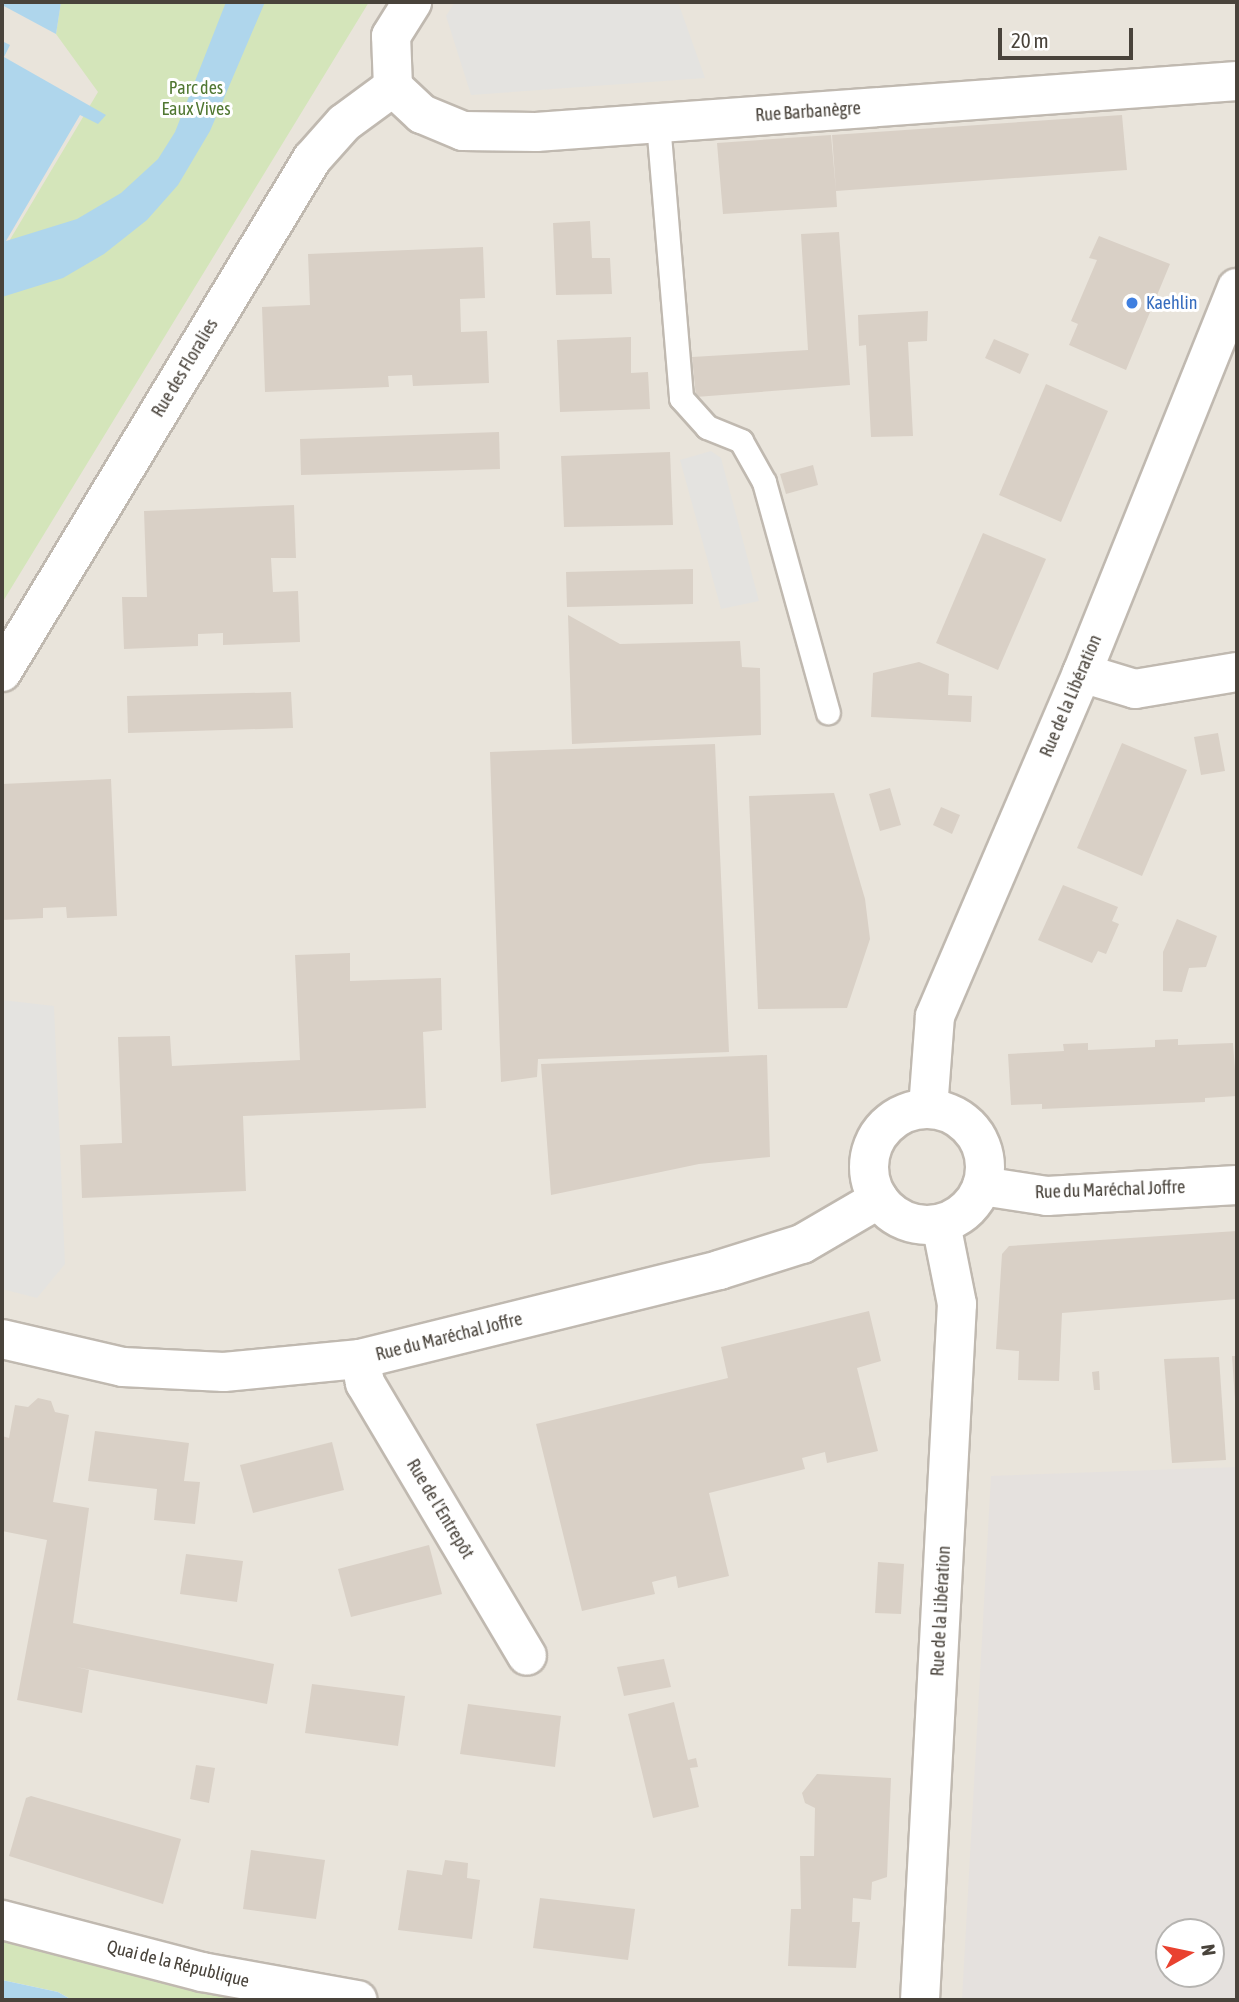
<!DOCTYPE html>
<html>
<head>
<meta charset="utf-8">
<style>
	body { margin:0 }
	#map { position:relative; width:1239px; height:2002px; overflow:hidden; background:#f5f2ed; font-family:"Asap Condensed",sans-serif }
	div>[style] { position:absolute }
	[style*='--x'] { left:calc(var(--x)*1px); top:calc(var(--y)*1px); width:calc(var(--w)*1px); rotate:calc(var(--a)*1deg) }
	.residential>* { inset:0; background:#e9e4db }
	.industrial>* { inset:0; background:#e5e1de }
	.green>* { inset:0; background:#d4e5ba }
	.parking>* { inset:0; background:#e4e3e0 }
	.water>* { inset:0; background:#afd6ec }
	.building>* { inset:0; background:#d9d0c6 }
	.roads { filter:drop-shadow(2px 0 #c0b9b0) drop-shadow(-2px 0 #c0b9b0) drop-shadow(0 2px #c0b9b0) drop-shadow(0 -2px #c0b9b0) }
	.lane>* { height:23px; margin:-11.5px; padding:0 11.5px; transform-origin:11.5px; border-radius:11.5px; background:#fff }
	.street>* { height:38px; margin:-19px; padding:0 19px; transform-origin:19px; border-radius:19px; background:#fff }
	.street>.ring { margin:-19px; padding:0; box-sizing:content-box; background:none; border:38px solid #fff; border-radius:50% }
	.dots>* { width:19px; height:19px; translate:-50% -50%; box-sizing:border-box; border:4px solid #fff; border-radius:50% }
	span { translate:-50% -50%; white-space:nowrap; text-align:center; line-height:1.15; -webkit-text-stroke:6px #fff; paint-order:stroke }
	.park-label { font-size:18px; color:#507731 }
	.street-label { font-size:18px; color:#49433b }
	.shop-label { font-size:18px; color:#366cbe }
	.left { translate:0 -50%; text-align:left }
	.frame { position:absolute; inset:0; border:4px solid #49433b; pointer-events:none }
	.north { position:absolute; left:1155px; top:1918px; width:70px; height:70px; box-sizing:border-box; background:#fff; border:2px solid #b6b4b1; border-radius:50%; rotate:81deg; font-size:19px; font-weight:700; line-height:28px; text-align:center; color:#49433b }
	.north::after { content:''; display:block; margin:auto; width:24px; height:32px; background:#e94230; clip-path:polygon(50% 0,100% 100%,50% 72%,0 100%) }
	.scale { position:absolute; left:998px; top:28px; width:135px; height:32px; box-sizing:border-box; border:4px solid #49433b; border-top:0; padding-left:9px; font-size:21px; line-height:24px; white-space:nowrap; color:#49433b; -webkit-text-stroke:5px #fff; paint-order:stroke }
</style>
</head>
<body>
<div id="map">
	<div class="residential">
		<i style="clip-path:polygon(evenodd,2px 2px,1237px 2px,1237px 2000px,271px 2000px,2px 1937px,2px 2px,1169px 1932px,1211px 1932px,1211px 1974px,1169px 1974px,1169px 1932px)"></i>
	</div>
	<div class="industrial">
		<i style="clip-path:polygon(evenodd,1237px 1467px,1237px 2000px,962px 2000px,991px 1476px,1237px 1467px,1169px 1932px,1211px 1932px,1211px 1974px,1169px 1974px,1169px 1932px)"></i>
	</div>
	<div class="green">
		<i style="clip-path:polygon(61px 2px,369px 2px,2px 603px,2px 253px,98px 92px,56px 34px)"></i>
		<i style="clip-path:polygon(2px 1937px,271px 2000px,72px 2000px,58px 1992px,2px 1980px)"></i>
	</div>
	<div class="parking">
		<i style="clip-path:polygon(455px 2px,678px 2px,705px 78px,471px 95px,446px 16px)"></i>
		<i style="clip-path:polygon(711px 451px,721px 458px,759px 601px,721px 609px,680px 460px)"></i>
		<i style="clip-path:polygon(2px 1000px,54px 1006px,65px 1264px,37px 1298px,2px 1289px)"></i>
	</div>
	<div class="water">
		<i style="clip-path:polygon(2px 2px,61px 2px,56px 34px,2px 5px)"></i>
		<i style="clip-path:polygon(226px 2px,265px 2px,210px 131px,178px 185px,147px 220px,104px 254px,63px 278px,2px 297px,2px 41px,10px 45px,4px 57px,106px 115px,98px 124px,80px 115px,6px 241px,77px 219px,121px 193px,158px 159px,175px 132px)"></i>
		<i style="clip-path:polygon(2px 1980px,58px 1992px,72px 2000px,2px 2000px)"></i>
	</div>
	<div class="building">
		<i style="clip-path:polygon(1122px 115px,1127px 170px,836px 191px,837px 207px,723px 214px,717px 143px,831px 135px,836px 191px,832px 135px)"></i>
		<i style="clip-path:polygon(590px 221px,592px 258px,610px 258px,612px 294px,556px 295px,553px 223px)"></i>
		<i style="clip-path:polygon(839px 232px,850px 385px,696px 397px,692px 357px,808px 350px,801px 234px)"></i>
		<i style="clip-path:polygon(1099px 236px,1170px 264px,1126px 370px,1069px 345px,1078px 324px,1071px 321px,1097px 260px,1089px 258px)"></i>
		<i style="clip-path:polygon(483px 247px,485px 298px,460px 299px,461px 332px,487px 331px,489px 383px,413px 386px,412px 375px,388px 376px,389px 387px,265px 392px,262px 307px,310px 305px,308px 254px)"></i>
		<i style="clip-path:polygon(928px 311px,927px 341px,908px 342px,913px 436px,871px 437px,866px 345px,859px 346px,858px 315px)"></i>
		<i style="clip-path:polygon(631px 337px,631px 373px,648px 372px,650px 409px,560px 412px,557px 340px)"></i>
		<i style="clip-path:polygon(994px 339px,1029px 354px,1020px 374px,985px 358px)"></i>
		<i style="clip-path:polygon(1046px 384px,1108px 411px,1061px 522px,999px 495px)"></i>
		<i style="clip-path:polygon(499px 432px,500px 469px,301px 475px,300px 439px)"></i>
		<i style="clip-path:polygon(670px 452px,673px 525px,564px 527px,561px 456px)"></i>
		<i style="clip-path:polygon(813px 465px,818px 485px,786px 494px,780px 474px)"></i>
		<i style="clip-path:polygon(294px 505px,296px 558px,271px 558px,273px 592px,298px 591px,300px 642px,223px 645px,223px 633px,198px 634px,198px 646px,124px 649px,122px 597px,147px 597px,144px 511px)"></i>
		<i style="clip-path:polygon(983px 533px,1046px 559px,998px 670px,936px 643px)"></i>
		<i style="clip-path:polygon(693px 569px,693px 604px,567px 607px,566px 572px)"></i>
		<i style="clip-path:polygon(568px 615px,620px 644px,740px 641px,742px 667px,760px 668px,761px 735px,572px 744px)"></i>
		<i style="clip-path:polygon(919px 662px,949px 674px,948px 695px,972px 696px,971px 722px,871px 717px,873px 673px)"></i>
		<i style="clip-path:polygon(291px 692px,293px 728px,128px 733px,127px 696px)"></i>
		<i style="clip-path:polygon(1218px 733px,1225px 771px,1201px 775px,1194px 737px)"></i>
		<i style="clip-path:polygon(1122px 743px,1187px 770px,1142px 876px,1077px 848px)"></i>
		<i style="clip-path:polygon(715px 744px,729px 1052px,538px 1059px,537px 1077px,501px 1082px,490px 752px)"></i>
		<i style="clip-path:polygon(111px 779px,117px 916px,67px 918px,66px 907px,43px 908px,43px 918px,2px 920px,2px 784px)"></i>
		<i style="clip-path:polygon(890px 788px,901px 825px,880px 831px,869px 794px)"></i>
		<i style="clip-path:polygon(834px 793px,865px 899px,870px 939px,847px 1008px,758px 1009px,749px 796px)"></i>
		<i style="clip-path:polygon(941px 807px,960px 815px,952px 834px,933px 825px)"></i>
		<i style="clip-path:polygon(1063px 885px,1118px 907px,1112px 921px,1119px 924px,1106px 954px,1098px 951px,1092px 963px,1038px 940px)"></i>
		<i style="clip-path:polygon(1177px 919px,1217px 936px,1206px 967px,1189px 968px,1182px 992px,1163px 991px,1163px 952px)"></i>
		<i style="clip-path:polygon(350px 953px,350px 981px,441px 978px,442px 1030px,423px 1032px,426px 1108px,243px 1116px,246px 1191px,82px 1198px,80px 1145px,122px 1143px,118px 1037px,170px 1036px,172px 1066px,300px 1060px,295px 955px)"></i>
		<i style="clip-path:polygon(1178px 1039px,1178px 1045px,1233px 1043px,1237px 1096px,1205px 1098px,1205px 1102px,1042px 1109px,1042px 1104px,1011px 1105px,1008px 1054px,1064px 1051px,1063px 1044px,1088px 1043px,1088px 1050px,1155px 1047px,1155px 1040px)"></i>
		<i style="clip-path:polygon(767px 1055px,770px 1157px,699px 1164px,551px 1195px,541px 1064px)"></i>
		<i style="clip-path:polygon(1237px 1231px,1237px 1299px,1062px 1313px,1059px 1381px,1018px 1380px,1019px 1351px,996px 1349px,1002px 1254px,1009px 1246px)"></i>
		<i style="clip-path:polygon(869px 1311px,881px 1361px,857px 1368px,878px 1451px,827px 1463px,825px 1452px,802px 1458px,805px 1469px,709px 1493px,729px 1576px,678px 1588px,676px 1576px,652px 1582px,655px 1594px,582px 1611px,536px 1424px,728px 1378px,721px 1347px)"></i>
		<i style="clip-path:polygon(1232px 1356px,1237px 1356px,1237px 1400px,1235px 1400px)"></i>
		<i style="clip-path:polygon(1219px 1357px,1226px 1460px,1172px 1463px,1164px 1359px)"></i>
		<i style="clip-path:polygon(1099px 1371px,1100px 1390px,1094px 1390px,1092px 1372px)"></i>
		<i style="clip-path:polygon(38px 1398px,51px 1401px,55px 1412px,69px 1415px,53px 1502px,89px 1508px,73px 1623px,274px 1664px,267px 1704px,76px 1667px,89px 1670px,82px 1713px,17px 1700px,47px 1540px,2px 1531px,2px 1436px,9px 1438px,15px 1405px,28px 1407px)"></i>
		<i style="clip-path:polygon(95px 1431px,189px 1443px,184px 1481px,200px 1482px,195px 1524px,154px 1520px,157px 1489px,88px 1481px)"></i>
		<i style="clip-path:polygon(332px 1442px,344px 1490px,253px 1513px,240px 1465px)"></i>
		<i style="clip-path:polygon(429px 1545px,442px 1594px,351px 1617px,338px 1569px)"></i>
		<i style="clip-path:polygon(186px 1554px,243px 1561px,237px 1602px,180px 1594px)"></i>
		<i style="clip-path:polygon(878px 1562px,904px 1564px,901px 1614px,875px 1613px)"></i>
		<i style="clip-path:polygon(664px 1659px,671px 1687px,624px 1696px,617px 1667px)"></i>
		<i style="clip-path:polygon(312px 1684px,405px 1696px,398px 1746px,305px 1733px)"></i>
		<i style="clip-path:polygon(674px 1702px,688px 1760px,696px 1758px,698px 1767px,690px 1768px,699px 1807px,653px 1818px,628px 1714px)"></i>
		<i style="clip-path:polygon(468px 1704px,561px 1716px,555px 1767px,460px 1754px)"></i>
		<i style="clip-path:polygon(196px 1765px,215px 1768px,209px 1803px,190px 1799px)"></i>
		<i style="clip-path:polygon(817px 1774px,891px 1778px,887px 1877px,872px 1882px,871px 1900px,853px 1898px,852px 1922px,860px 1922px,856px 1968px,788px 1966px,791px 1909px,801px 1909px,800px 1856px,814px 1856px,815px 1808px,805px 1803px,802px 1793px)"></i>
		<i style="clip-path:polygon(31px 1796px,181px 1839px,163px 1904px,9px 1856px,26px 1798px)"></i>
		<i style="clip-path:polygon(251px 1850px,325px 1860px,316px 1919px,243px 1909px)"></i>
		<i style="clip-path:polygon(445px 1860px,468px 1863px,467px 1878px,480px 1880px,472px 1939px,398px 1930px,407px 1870px,442px 1875px)"></i>
		<i style="clip-path:polygon(540px 1898px,635px 1909px,628px 1960px,533px 1948px)"></i>
	</div>
	<div class="roads">
		<div class="lane">
			<i style="--x:658;--y:123;--w:276;--a:85.2"></i>
			<i style="--x:681;--y:398;--w:39;--a:48"></i>
			<i style="--x:707;--y:427;--w:37;--a:22"></i>
			<i style="--x:741;--y:441;--w:47;--a:60.7"></i>
			<i style="--x:764;--y:482;--w:239;--a:74.5"></i>
		</div>
		<div class="street">
			<i style="--x:393;--y:87;--w:40;--a:43"></i>
			<i style="--x:422;--y:114;--w:44;--a:22.5"></i>
			<i style="--x:463;--y:131;--w:73;--a:0.8"></i>
			<i style="--x:536;--y:132;--w:703;--a:-4.16"></i>
			<i style="--x:393;--y:87;--w:51;--a:-92.2"></i>
			<i style="--x:391;--y:36;--w:40;--a:-58"></i>
			<i style="--x:2;--y:672;--w:599;--a:-58.86"></i>
			<i style="--x:312;--y:159;--w:48;--a:-48.4"></i>
			<i style="--x:344;--y:123;--w:61;--a:-36.3"></i>
			<i style="--x:1082;--y:673;--w:55;--a:16.8"></i>
			<i style="--x:1135;--y:689;--w:103;--a:-9.5"></i>
			<i style="--x:928;--y:1109;--w:93;--a:-85.7"></i>
			<i style="--x:935;--y:1016;--w:373;--a:-66.8"></i>
			<i style="--x:1082;--y:673;--w:415;--a:-68.1"></i>
			<i class="ring" style="left:869px;top:1109px;width:78px;height:78px"></i>
			<i style="--x:982;--y:1186;--w:66;--a:8.7"></i>
			<i style="--x:1047;--y:1196;--w:190;--a:-3.3"></i>
			<i style="--x:2;--y:1339;--w:124;--a:13"></i>
			<i style="--x:123;--y:1367;--w:101;--a:2.8"></i>
			<i style="--x:224;--y:1372;--w:137;--a:-5.5"></i>
			<i style="--x:360;--y:1359;--w:370;--a:-13.9"></i>
			<i style="--x:719;--y:1270;--w:87;--a:-17.4"></i>
			<i style="--x:802;--y:1244;--w:89;--a:-30.3"></i>
			<i style="--x:360;--y:1359;--w:25;--a:78"></i>
			<i style="--x:365;--y:1383;--w:317;--a:59.3"></i>
			<i style="--x:2;--y:1920;--w:207;--a:14.6"></i>
			<i style="--x:202;--y:1972;--w:158;--a:10.2"></i>
			<i style="--x:920;--y:2000;--w:697;--a:-86.96"></i>
			<i style="--x:957;--y:1304;--w:82;--a:-101.3"></i>
		</div>
	</div>
	<div class="dots">
		<i style="left:1132px;top:303px;background:#3f7fe0"></i>
	</div>
	<div class="park-label">
		<span style="left:196px;top:99px">Parc des<br>Eaux Vives</span>
	</div>
	<div class="street-label">
		<span style="left:808px;top:112px;rotate:-4deg">Rue Barbanègre</span>
		<span style="left:185px;top:368px;rotate:-59deg">Rue des Floralies</span>
		<span style="left:1071px;top:696px;rotate:-67deg">Rue de la Libération</span>
		<span style="left:1110px;top:1190px;rotate:-2deg">Rue du Maréchal Joffre</span>
		<span style="left:449px;top:1337px;rotate:-14deg">Rue du Maréchal Joffre</span>
		<span style="left:440px;top:1509px;rotate:59deg">Rue de l'Entrepôt</span>
		<span style="left:941px;top:1611px;rotate:-87deg">Rue de la Libération</span>
		<span style="left:178px;top:1964px;rotate:14deg">Quai de la République</span>
	</div>
	<div class="shop-label">
		<span class="left" style="left:1146px;top:303px">Kaehlin</span>
	</div>
	<div class="frame"></div>
	<div class="north">N</div>
	<div class="scale">20 m</div>
</div>
</body>
</html>
